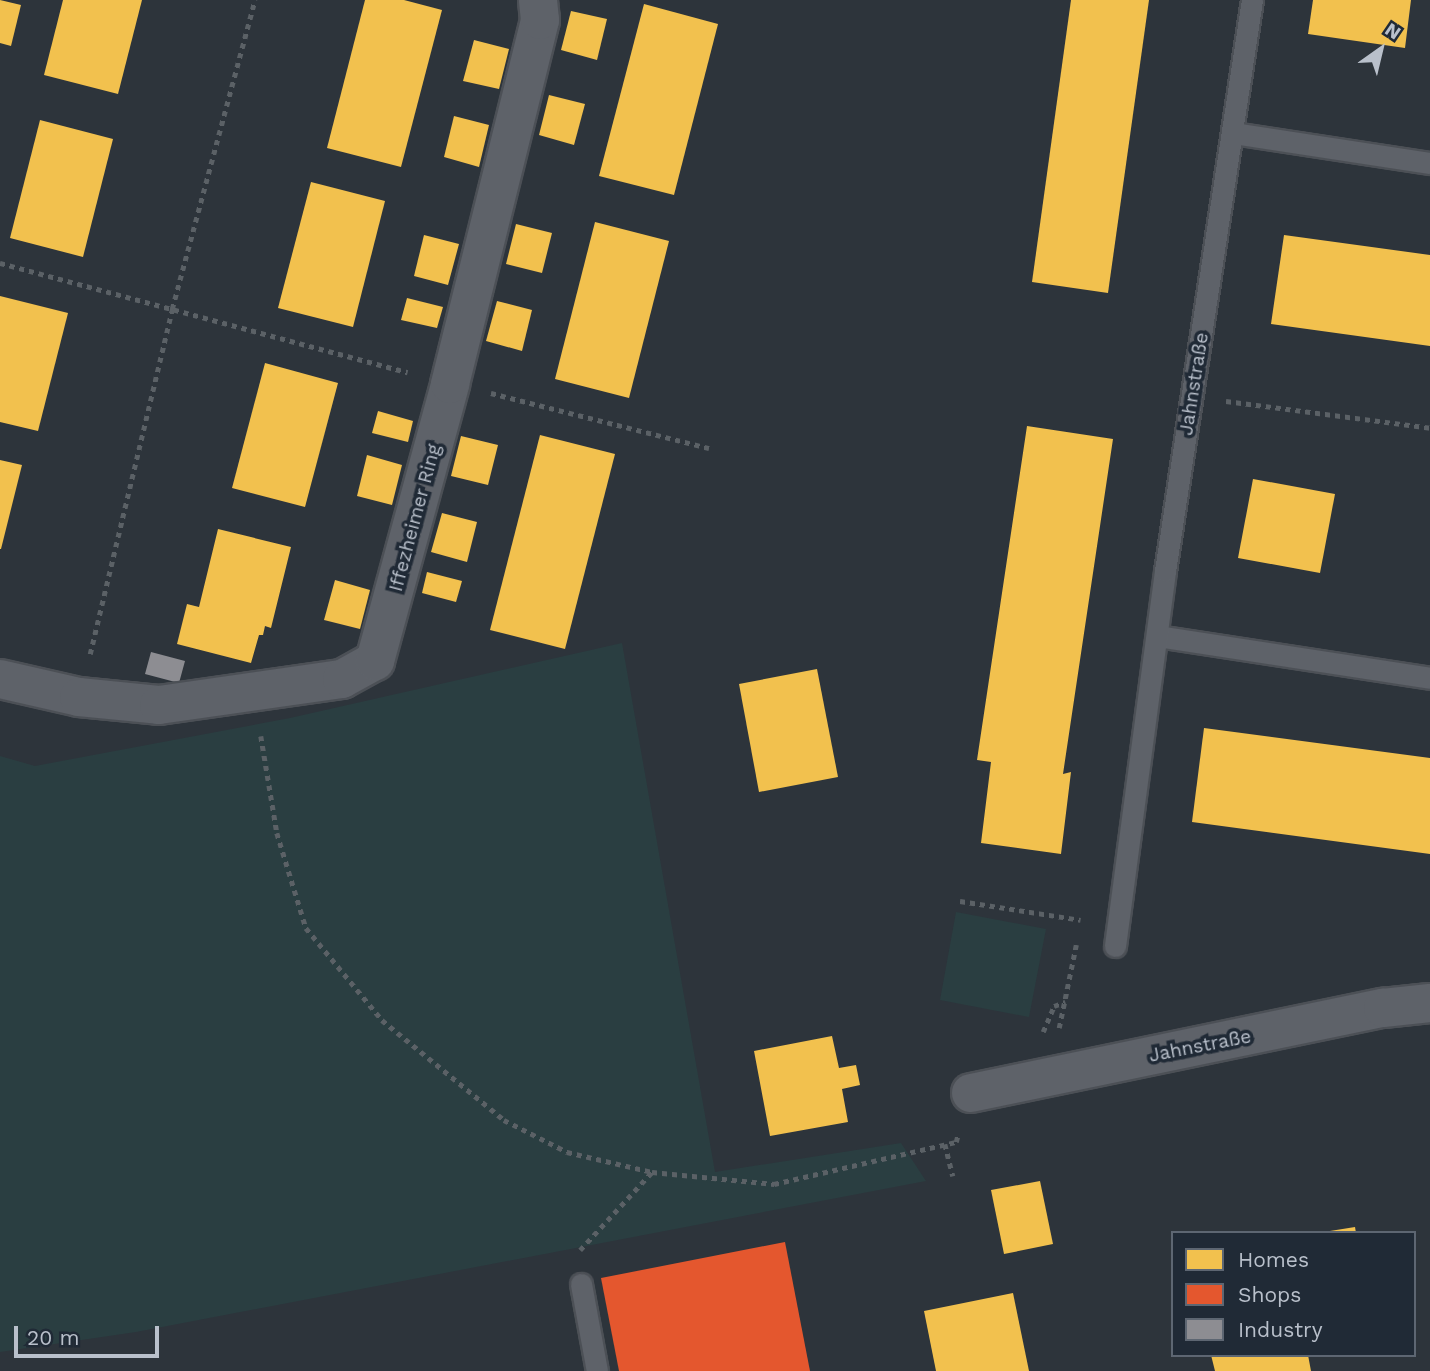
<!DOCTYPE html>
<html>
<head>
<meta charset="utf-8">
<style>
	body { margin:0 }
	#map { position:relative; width:1430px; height:1371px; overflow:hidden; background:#2d343b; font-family:"Work Sans",sans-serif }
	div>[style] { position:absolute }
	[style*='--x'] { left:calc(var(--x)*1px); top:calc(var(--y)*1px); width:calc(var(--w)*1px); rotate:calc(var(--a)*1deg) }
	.green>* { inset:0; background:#2a3e41 }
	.homes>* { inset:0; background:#f2c14e }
	.shops>* { inset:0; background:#e4572e }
	.industry>* { inset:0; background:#8d8d92 }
	.path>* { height:4.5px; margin-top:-2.25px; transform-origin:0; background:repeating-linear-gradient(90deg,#5b6166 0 5px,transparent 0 10px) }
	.roads { filter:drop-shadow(2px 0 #4c5056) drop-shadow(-2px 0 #4c5056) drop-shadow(0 2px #4c5056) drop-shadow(0 -2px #4c5056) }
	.lane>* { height:21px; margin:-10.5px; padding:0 10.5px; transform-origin:10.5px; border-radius:10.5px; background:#5e6269 }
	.street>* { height:38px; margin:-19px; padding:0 19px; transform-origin:19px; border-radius:19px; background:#5e6269 }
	span { translate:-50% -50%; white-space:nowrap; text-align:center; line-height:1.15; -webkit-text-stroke:7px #202a36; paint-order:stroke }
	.street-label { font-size:19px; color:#b9c0cb }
	.legend { position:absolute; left:1171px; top:1231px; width:245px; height:126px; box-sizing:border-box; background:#202a36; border:2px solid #5d6672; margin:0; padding:9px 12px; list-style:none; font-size:21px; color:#b9c0cb }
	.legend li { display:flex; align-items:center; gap:14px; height:35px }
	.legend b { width:35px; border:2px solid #5d6672 }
	.north { position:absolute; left:1346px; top:14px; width:70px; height:70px; -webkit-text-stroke:5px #202a36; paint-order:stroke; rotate:34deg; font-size:19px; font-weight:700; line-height:28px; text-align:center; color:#b9c0cb }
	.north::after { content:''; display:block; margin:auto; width:24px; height:32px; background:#b9c0cb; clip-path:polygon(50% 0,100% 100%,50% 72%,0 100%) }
	.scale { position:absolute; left:14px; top:1326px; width:145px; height:32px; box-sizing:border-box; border:4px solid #b9c0cb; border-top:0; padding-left:9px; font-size:21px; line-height:24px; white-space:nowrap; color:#b9c0cb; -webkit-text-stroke:5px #202a36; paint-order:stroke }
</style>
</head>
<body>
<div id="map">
	<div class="green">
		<i style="clip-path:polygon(622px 643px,715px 1172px,901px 1143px,926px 1181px,136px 1332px,0 1352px,0 756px,35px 766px,290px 718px)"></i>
		<i style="clip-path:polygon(956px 912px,1046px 929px,1029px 1017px,940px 1000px)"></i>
	</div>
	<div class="homes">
		<i style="clip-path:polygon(0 0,21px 5px,11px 46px,0 43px)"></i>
		<i style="clip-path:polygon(63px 0,142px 0,118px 94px,44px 75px)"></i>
		<i style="clip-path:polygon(365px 0,404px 0,442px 10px,401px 167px,327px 148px)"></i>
		<i style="clip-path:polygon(1071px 0,1149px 0,1108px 293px,1032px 282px)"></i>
		<i style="clip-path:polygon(1313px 0,1411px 0,1405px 48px,1308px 34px)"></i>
		<i style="clip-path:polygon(644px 4px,718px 24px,674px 195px,599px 176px)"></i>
		<i style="clip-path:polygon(571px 11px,607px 19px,597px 60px,561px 50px)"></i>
		<i style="clip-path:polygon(474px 40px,509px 49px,499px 89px,463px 81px)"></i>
		<i style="clip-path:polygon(549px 95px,585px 104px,574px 145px,539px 135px)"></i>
		<i style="clip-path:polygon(454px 116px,489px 125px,479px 167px,444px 157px)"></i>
		<i style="clip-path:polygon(40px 120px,113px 139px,83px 257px,10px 238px)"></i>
		<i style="clip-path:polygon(311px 182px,385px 201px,353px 327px,278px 308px)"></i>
		<i style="clip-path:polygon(595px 222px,669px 241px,629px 398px,555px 379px)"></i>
		<i style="clip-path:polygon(516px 224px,552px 233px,542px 273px,506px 264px)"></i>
		<i style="clip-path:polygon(424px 235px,459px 244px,448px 285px,414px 276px)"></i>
		<i style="clip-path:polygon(1284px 235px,1430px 255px,1430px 346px,1271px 324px)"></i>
		<i style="clip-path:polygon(0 296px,68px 313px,38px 431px,0 422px)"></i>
		<i style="clip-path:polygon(407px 298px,443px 307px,437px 328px,401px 320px)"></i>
		<i style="clip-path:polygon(497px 301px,532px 310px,522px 351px,486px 341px)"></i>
		<i style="clip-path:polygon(265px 363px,338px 383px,305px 507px,232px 488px)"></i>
		<i style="clip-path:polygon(378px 411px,413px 421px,408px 442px,372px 433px)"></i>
		<i style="clip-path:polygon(1027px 426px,1113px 439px,1063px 774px,1071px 772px,1061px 854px,981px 843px,991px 762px,977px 760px)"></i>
		<i style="clip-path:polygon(540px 435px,615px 454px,565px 649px,490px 630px)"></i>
		<i style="clip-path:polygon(461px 436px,498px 445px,488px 485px,451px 476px)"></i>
		<i style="clip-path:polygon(367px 455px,402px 465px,392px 505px,357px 496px)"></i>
		<i style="clip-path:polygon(0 460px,22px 465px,1px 549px,0 549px)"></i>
		<i style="clip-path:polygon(1253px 479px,1335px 494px,1320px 573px,1238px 558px)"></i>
		<i style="clip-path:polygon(442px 513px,477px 522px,467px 562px,431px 552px)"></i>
		<i style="clip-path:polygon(218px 529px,291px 547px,271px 628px,265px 626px,263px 635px,259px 635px,251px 663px,177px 644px,187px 604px,199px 607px)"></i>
		<i style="clip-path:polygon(427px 572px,462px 581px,456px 602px,422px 593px)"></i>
		<i style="clip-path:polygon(335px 580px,370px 590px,360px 629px,324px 620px)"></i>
		<i style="clip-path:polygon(817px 669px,838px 777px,759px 792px,739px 684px)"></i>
		<i style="clip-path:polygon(1204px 728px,1430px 758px,1430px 854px,1192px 822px)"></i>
		<i style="clip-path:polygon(832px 1036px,839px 1068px,856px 1065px,860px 1085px,842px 1089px,848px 1122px,770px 1136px,754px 1051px)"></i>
		<i style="clip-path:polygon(1040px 1181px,1053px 1244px,1004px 1254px,991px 1190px)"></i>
		<i style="clip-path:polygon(1355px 1227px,1356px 1233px,1330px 1233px,1330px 1231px)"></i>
		<i style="clip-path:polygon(1013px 1293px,1029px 1371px,936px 1371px,924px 1311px)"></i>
		<i style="clip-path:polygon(1211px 1355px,1308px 1355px,1311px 1371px,1215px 1371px)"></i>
	</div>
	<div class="shops">
		<i style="clip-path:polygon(785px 1242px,810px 1371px,619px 1371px,601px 1278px)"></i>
	</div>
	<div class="industry">
		<i style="clip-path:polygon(151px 652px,185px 661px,179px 683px,145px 674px)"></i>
	</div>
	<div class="path">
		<i style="--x:0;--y:263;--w:422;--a:15"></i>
		<i style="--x:491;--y:393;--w:225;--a:14.2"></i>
		<i style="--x:1226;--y:401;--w:206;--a:7.5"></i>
		<i style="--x:90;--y:654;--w:355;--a:-76.6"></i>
		<i style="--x:172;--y:309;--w:320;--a:-75"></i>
		<i style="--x:261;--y:736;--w:98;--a:80.6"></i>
		<i style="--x:277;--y:833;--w:99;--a:73"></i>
		<i style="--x:306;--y:928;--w:119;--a:50.4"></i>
		<i style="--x:382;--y:1020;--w:158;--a:39.3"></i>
		<i style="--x:504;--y:1120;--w:71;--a:26.9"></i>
		<i style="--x:567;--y:1152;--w:87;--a:13.2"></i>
		<i style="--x:652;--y:1172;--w:123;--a:5.6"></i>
		<i style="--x:774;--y:1184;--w:187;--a:-13"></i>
		<i style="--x:956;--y:1142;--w:8;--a:-76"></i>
		<i style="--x:960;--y:901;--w:122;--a:8.9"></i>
		<i style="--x:1059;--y:1028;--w:85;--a:-78.4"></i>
		<i style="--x:1043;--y:1032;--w:28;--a:-67"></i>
		<i style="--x:1054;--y:1006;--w:12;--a:-20"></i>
		<i style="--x:945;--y:1144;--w:33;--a:76"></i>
		<i style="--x:580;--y:1250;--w:106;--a:-47.3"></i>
	</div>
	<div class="roads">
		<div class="lane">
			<i style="--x:1233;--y:133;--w:199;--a:8.7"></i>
			<i style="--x:1157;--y:636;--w:276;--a:8.7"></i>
			<i style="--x:1115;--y:946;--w:378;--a:-82.4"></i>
			<i style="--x:1165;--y:571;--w:578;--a:-81.34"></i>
			<i style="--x:581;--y:1284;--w:88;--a:79.6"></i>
		</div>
		<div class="street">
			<i style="--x:0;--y:679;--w:81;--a:12.8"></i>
			<i style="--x:79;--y:697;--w:80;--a:5.7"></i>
			<i style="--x:159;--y:705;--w:185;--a:-8.1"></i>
			<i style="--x:342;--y:679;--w:38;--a:-29"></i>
			<i style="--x:375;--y:661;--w:287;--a:-74.8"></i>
			<i style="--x:450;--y:384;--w:375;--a:-76.1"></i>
			<i style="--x:540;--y:20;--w:20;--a:-96"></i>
			<i style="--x:971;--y:1093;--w:421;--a:-11.7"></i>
			<i style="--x:1383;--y:1008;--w:47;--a:-6.1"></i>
		</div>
	</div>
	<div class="street-label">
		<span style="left:1194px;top:384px;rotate:-81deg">Jahnstraße</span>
		<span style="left:415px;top:518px;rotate:-75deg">Iffezheimer Ring</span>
		<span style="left:1200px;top:1046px;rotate:-11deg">Jahnstraße</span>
	</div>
	<ul class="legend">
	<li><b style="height:19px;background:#f2c14e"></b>Homes</li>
	<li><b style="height:19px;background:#e4572e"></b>Shops</li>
	<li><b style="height:19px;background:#8d8d92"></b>Industry</li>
	</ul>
	<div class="north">N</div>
	<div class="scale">20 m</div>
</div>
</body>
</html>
